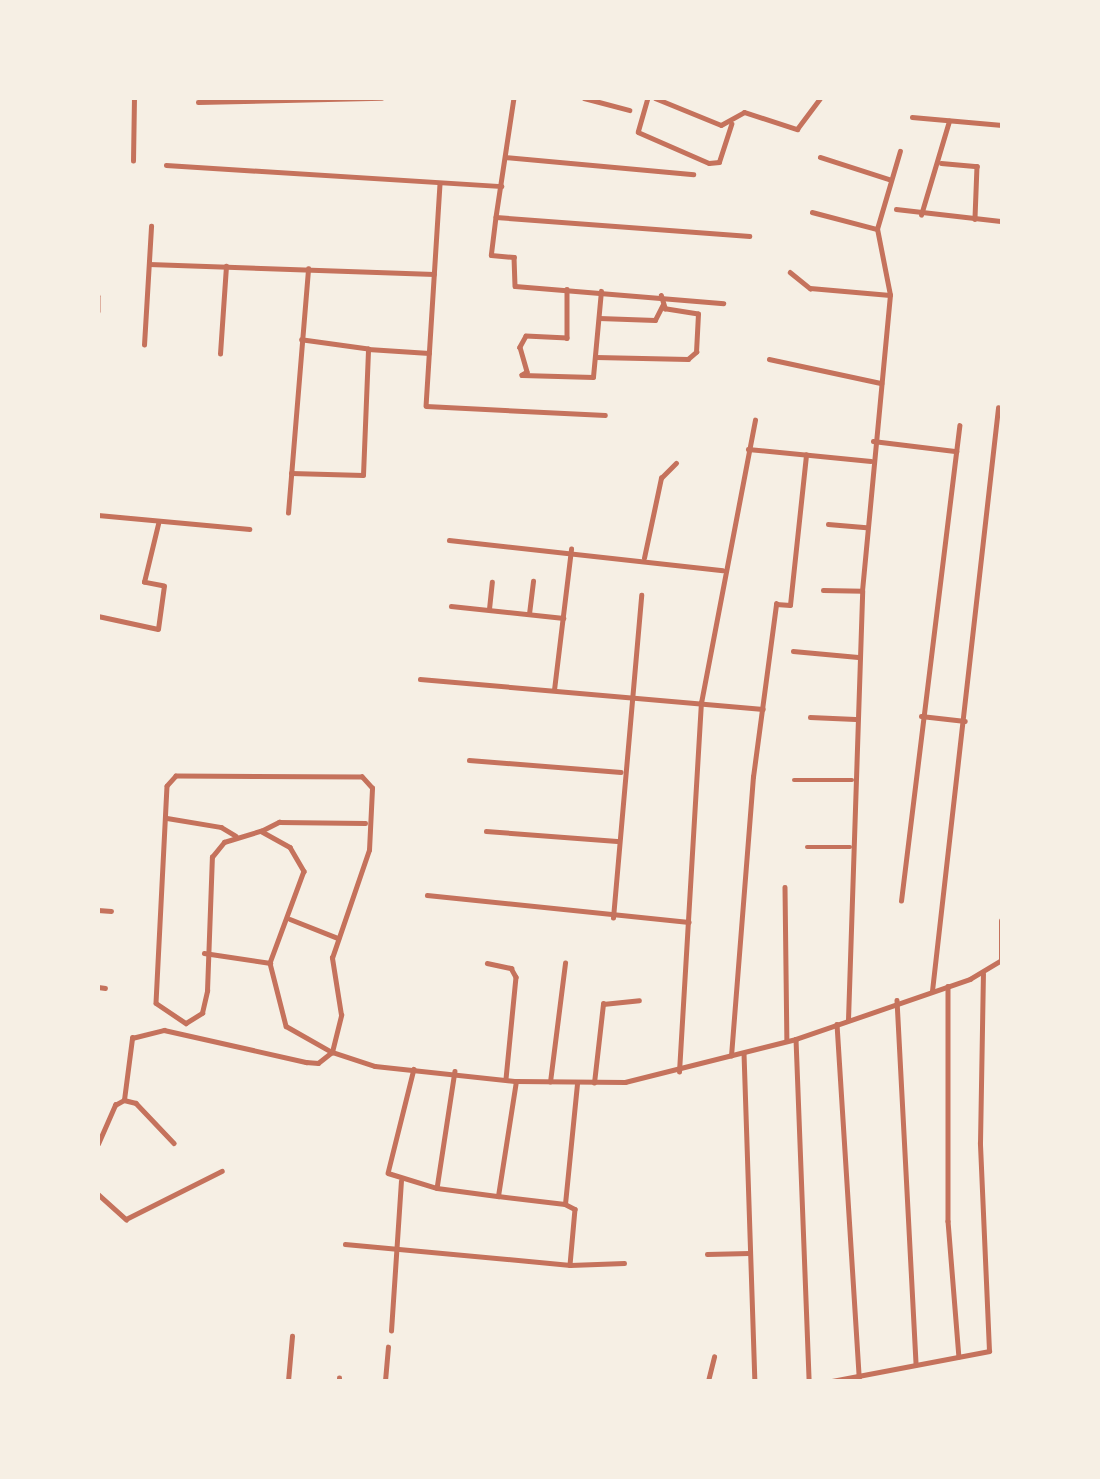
<!DOCTYPE html>
<html>
<head>
<meta charset="utf-8">
<style>
	body { margin:0 }
	#map { position:relative; width:1100px; height:1479px; overflow:hidden; background:#f6efe4; font-family:Rubik,sans-serif }
	div>[style] { position:absolute }
	[style*='--x'] { left:calc(var(--x)*1px); top:calc(var(--y)*1px); width:calc(var(--w)*1px); rotate:calc(var(--a)*1deg) }
	.minor>* { height:4.5px; margin:-2.25px; padding:0 2.25px; transform-origin:2.25px; border-radius:2.25px; background:#c5725c }
	.tertiary>* { height:6px; margin:-3px; padding:0 3px; transform-origin:3px; border-radius:3px; background:#c5725c }
	span { translate:-50% -50%; white-space:nowrap; text-align:center; line-height:1.15; -webkit-text-stroke:7px #f6efe4; paint-order:stroke }
	.frame { position:absolute; inset:0; border:100px solid #f6efe4; pointer-events:none }
</style>
</head>
<body>
<div id="map">
	<div class="minor">
		<i style="--x:514;--y:98;--w:120;--a:98.6"></i>
		<i style="--x:496;--y:217;--w:254;--a:4.3"></i>
		<i style="--x:584;--y:98;--w:47;--a:14.9"></i>
		<i style="--x:631;--y:98;--w:11;--a:0"></i>
		<i style="--x:648;--y:98;--w:35;--a:106"></i>
		<i style="--x:638;--y:132;--w:77;--a:23.6"></i>
		<i style="--x:709;--y:163;--w:10;--a:-6"></i>
		<i style="--x:719;--y:162;--w:40;--a:-72"></i>
		<i style="--x:655;--y:98;--w:71;--a:22.2"></i>
		<i style="--x:721;--y:125;--w:26;--a:-29"></i>
		<i style="--x:744;--y:112;--w:56;--a:17.8"></i>
		<i style="--x:797;--y:129;--w:39;--a:-53"></i>
		<i style="--x:198;--y:102;--w:183;--a:-1.3"></i>
		<i style="--x:912;--y:117;--w:90;--a:5.1"></i>
		<i style="--x:505;--y:157;--w:189;--a:5.2"></i>
		<i style="--x:820;--y:157;--w:72;--a:17.7"></i>
		<i style="--x:133;--y:161;--w:63;--a:-89.1"></i>
		<i style="--x:941;--y:163;--w:36;--a:5"></i>
		<i style="--x:977;--y:166;--w:53;--a:92.2"></i>
		<i style="--x:166;--y:165;--w:336;--a:3.6"></i>
		<i style="--x:440;--y:184;--w:222;--a:93.6"></i>
		<i style="--x:426;--y:406;--w:179;--a:2.9"></i>
		<i style="--x:896;--y:209;--w:107;--a:6.5"></i>
		<i style="--x:812;--y:212;--w:67;--a:14.7"></i>
		<i style="--x:921;--y:215;--w:98;--a:-73.4"></i>
		<i style="--x:496;--y:217;--w:38;--a:97"></i>
		<i style="--x:491;--y:255;--w:23;--a:5"></i>
		<i style="--x:514;--y:257;--w:29;--a:88"></i>
		<i style="--x:515;--y:286;--w:209;--a:4.7"></i>
		<i style="--x:149;--y:264;--w:285;--a:2"></i>
		<i style="--x:790;--y:272;--w:26;--a:39"></i>
		<i style="--x:810;--y:288;--w:80;--a:5"></i>
		<i style="--x:567;--y:289;--w:49;--a:90"></i>
		<i style="--x:567;--y:338;--w:41;--a:-177.2"></i>
		<i style="--x:526;--y:336;--w:13;--a:119"></i>
		<i style="--x:520;--y:347;--w:26;--a:74"></i>
		<i style="--x:527;--y:372;--w:6;--a:149"></i>
		<i style="--x:522;--y:375;--w:71;--a:1.6"></i>
		<i style="--x:593;--y:377;--w:86;--a:-84.7"></i>
		<i style="--x:98;--y:296;--w:15;--a:90"></i>
		<i style="--x:599;--y:318;--w:56;--a:2"></i>
		<i style="--x:655;--y:320;--w:16;--a:-63"></i>
		<i style="--x:144;--y:345;--w:119;--a:-86.6"></i>
		<i style="--x:368;--y:349;--w:61;--a:3.8"></i>
		<i style="--x:220;--y:354;--w:88;--a:-86.1"></i>
		<i style="--x:596;--y:357;--w:92;--a:1.2"></i>
		<i style="--x:688;--y:359;--w:11;--a:-41"></i>
		<i style="--x:696;--y:352;--w:38;--a:-87"></i>
		<i style="--x:698;--y:314;--w:33;--a:-171"></i>
		<i style="--x:665;--y:309;--w:14;--a:-107"></i>
		<i style="--x:769;--y:359;--w:115;--a:12.1"></i>
		<i style="--x:873;--y:441;--w:84;--a:6.9"></i>
		<i style="--x:748;--y:449;--w:123;--a:5.6"></i>
		<i style="--x:291;--y:473;--w:72;--a:1.6"></i>
		<i style="--x:363;--y:475;--w:126;--a:-87.7"></i>
		<i style="--x:368;--y:349;--w:67;--a:-172.2"></i>
		<i style="--x:288;--y:513;--w:245;--a:-85.3"></i>
		<i style="--x:98;--y:515;--w:152;--a:5.3"></i>
		<i style="--x:828;--y:524;--w:38;--a:5"></i>
		<i style="--x:449;--y:540;--w:275;--a:6.3"></i>
		<i style="--x:644;--y:558;--w:82;--a:-78"></i>
		<i style="--x:661;--y:478;--w:21;--a:-45"></i>
		<i style="--x:823;--y:590;--w:39;--a:1"></i>
		<i style="--x:451;--y:606;--w:113;--a:6.1"></i>
		<i style="--x:489;--y:609;--w:27;--a:-84"></i>
		<i style="--x:529;--y:614;--w:33;--a:-83"></i>
		<i style="--x:98;--y:616;--w:61;--a:12.2"></i>
		<i style="--x:158;--y:629;--w:43;--a:-82.1"></i>
		<i style="--x:164;--y:586;--w:20;--a:-169"></i>
		<i style="--x:144;--y:582;--w:60;--a:-76.4"></i>
		<i style="--x:793;--y:651;--w:65;--a:5.3"></i>
		<i style="--x:420;--y:679;--w:344;--a:5"></i>
		<i style="--x:554;--y:690;--w:142;--a:-83.1"></i>
		<i style="--x:921;--y:716;--w:44;--a:6.5"></i>
		<i style="--x:810;--y:717;--w:45;--a:2.5"></i>
		<i style="--x:469;--y:760;--w:152;--a:4.5"></i>
		<i style="--x:794;--y:780;--w:58;--a:0"></i>
		<i style="--x:167;--y:818;--w:55;--a:9.5"></i>
		<i style="--x:221;--y:827;--w:17;--a:31"></i>
		<i style="--x:261;--y:831;--w:20;--a:-27"></i>
		<i style="--x:279;--y:822;--w:86;--a:0.7"></i>
		<i style="--x:486;--y:831;--w:131;--a:4.4"></i>
		<i style="--x:807;--y:847;--w:43;--a:0"></i>
		<i style="--x:785;--y:887;--w:154;--a:89.3"></i>
		<i style="--x:427;--y:895;--w:263;--a:5.9"></i>
		<i style="--x:901;--y:901;--w:479;--a:-83"></i>
		<i style="--x:98;--y:910;--w:13;--a:4"></i>
		<i style="--x:613;--y:918;--w:324;--a:-85"></i>
		<i style="--x:290;--y:919;--w:52;--a:21.6"></i>
		<i style="--x:204;--y:953;--w:67;--a:8.6"></i>
		<i style="--x:487;--y:963;--w:25;--a:12"></i>
		<i style="--x:511;--y:968;--w:10;--a:61"></i>
		<i style="--x:516;--y:977;--w:102;--a:95.6"></i>
		<i style="--x:948;--y:986;--w:235;--a:90"></i>
		<i style="--x:948;--y:1221;--w:136;--a:85.4"></i>
		<i style="--x:98;--y:987;--w:7;--a:8"></i>
		<i style="--x:932;--y:991;--w:587;--a:-83.54"></i>
		<i style="--x:897;--y:1000;--w:365;--a:87"></i>
		<i style="--x:848;--y:1020;--w:429;--a:-88.1"></i>
		<i style="--x:862;--y:591;--w:297;--a:-84.6"></i>
		<i style="--x:890;--y:295;--w:67;--a:-101.1"></i>
		<i style="--x:877;--y:229;--w:81;--a:-73.6"></i>
		<i style="--x:837;--y:1024;--w:355;--a:86.4"></i>
		<i style="--x:796;--y:1039;--w:342;--a:87.8"></i>
		<i style="--x:744;--y:1053;--w:328;--a:88.1"></i>
		<i style="--x:731;--y:1056;--w:280;--a:-85.5"></i>
		<i style="--x:753;--y:777;--w:175;--a:-82.4"></i>
		<i style="--x:776;--y:604;--w:14;--a:4"></i>
		<i style="--x:790;--y:605;--w:151;--a:-83.9"></i>
		<i style="--x:414;--y:1069;--w:107;--a:104"></i>
		<i style="--x:388;--y:1173;--w:51;--a:17"></i>
		<i style="--x:455;--y:1071;--w:118;--a:98.7"></i>
		<i style="--x:437;--y:1188;--w:62;--a:7.5"></i>
		<i style="--x:498;--y:1196;--w:116;--a:-81.1"></i>
		<i style="--x:679;--y:1072;--w:370;--a:-86.6"></i>
		<i style="--x:701;--y:703;--w:288;--a:-79.2"></i>
		<i style="--x:550;--y:1082;--w:120;--a:-82.8"></i>
		<i style="--x:594;--y:1083;--w:80;--a:-83.5"></i>
		<i style="--x:603;--y:1004;--w:36;--a:-6"></i>
		<i style="--x:124;--y:1100;--w:63;--a:-82.6"></i>
		<i style="--x:132;--y:1038;--w:33;--a:-14"></i>
		<i style="--x:164;--y:1030;--w:146;--a:12.7"></i>
		<i style="--x:306;--y:1062;--w:12;--a:5"></i>
		<i style="--x:318;--y:1063;--w:18;--a:-38"></i>
		<i style="--x:332;--y:1052;--w:38;--a:-76"></i>
		<i style="--x:341;--y:1015;--w:58;--a:-99"></i>
		<i style="--x:332;--y:958;--w:114;--a:-71.1"></i>
		<i style="--x:369;--y:850;--w:62;--a:-87.2"></i>
		<i style="--x:372;--y:788;--w:15;--a:-132"></i>
		<i style="--x:362;--y:777;--w:186;--a:-179.7"></i>
		<i style="--x:176;--y:776;--w:13;--a:132"></i>
		<i style="--x:167;--y:786;--w:217;--a:92.9"></i>
		<i style="--x:156;--y:1003;--w:36;--a:34"></i>
		<i style="--x:186;--y:1023;--w:19;--a:-32"></i>
		<i style="--x:202;--y:1013;--w:23;--a:-77"></i>
		<i style="--x:207;--y:991;--w:134;--a:-87.9"></i>
		<i style="--x:212;--y:857;--w:19;--a:-51"></i>
		<i style="--x:224;--y:842;--w:39;--a:-17"></i>
		<i style="--x:261;--y:831;--w:33;--a:29"></i>
		<i style="--x:290;--y:847;--w:28;--a:60"></i>
		<i style="--x:304;--y:871;--w:98;--a:110.3"></i>
		<i style="--x:270;--y:963;--w:65;--a:75.7"></i>
		<i style="--x:286;--y:1026;--w:53;--a:29.5"></i>
		<i style="--x:332;--y:1052;--w:45;--a:18"></i>
		<i style="--x:375;--y:1066;--w:142;--a:6.1"></i>
		<i style="--x:516;--y:1081;--w:109;--a:0.5"></i>
		<i style="--x:625;--y:1082;--w:176;--a:-14.1"></i>
		<i style="--x:796;--y:1039;--w:184;--a:-19"></i>
		<i style="--x:970;--y:979;--w:35;--a:-31"></i>
		<i style="--x:98;--y:1144;--w:43;--a:-66.4"></i>
		<i style="--x:115;--y:1105;--w:10;--a:-29"></i>
		<i style="--x:124;--y:1100;--w:12;--a:14"></i>
		<i style="--x:136;--y:1103;--w:55;--a:46.5"></i>
		<i style="--x:98;--y:1194;--w:38;--a:42"></i>
		<i style="--x:126;--y:1219;--w:107;--a:-26.6"></i>
		<i style="--x:498;--y:1196;--w:67;--a:6.8"></i>
		<i style="--x:565;--y:1204;--w:122;--a:-84.3"></i>
		<i style="--x:565;--y:1204;--w:11;--a:27"></i>
		<i style="--x:575;--y:1209;--w:56;--a:95.1"></i>
		<i style="--x:345;--y:1244;--w:226;--a:5.3"></i>
		<i style="--x:570;--y:1265;--w:54;--a:-2.1"></i>
		<i style="--x:707;--y:1254;--w:42;--a:-1.4"></i>
		<i style="--x:391;--y:1331;--w:150;--a:-86.2"></i>
		<i style="--x:288;--y:1381;--w:45;--a:-84.9"></i>
		<i style="--x:339;--y:1381;--w:3;--a:-90"></i>
		<i style="--x:385;--y:1381;--w:34;--a:-85"></i>
		<i style="--x:708;--y:1381;--w:25;--a:-76"></i>
		<i style="--x:832;--y:1381;--w:160;--a:-10.8"></i>
		<i style="--x:989;--y:1351;--w:208;--a:-92.5"></i>
		<i style="--x:980;--y:1143;--w:169;--a:-89"></i>
	</div>
	<div class="tertiary">
		<i style="--x:1002;--y:921;--w:40;--a:90"></i>
	</div>
	<div class="frame"></div>
</div>
</body>
</html>
